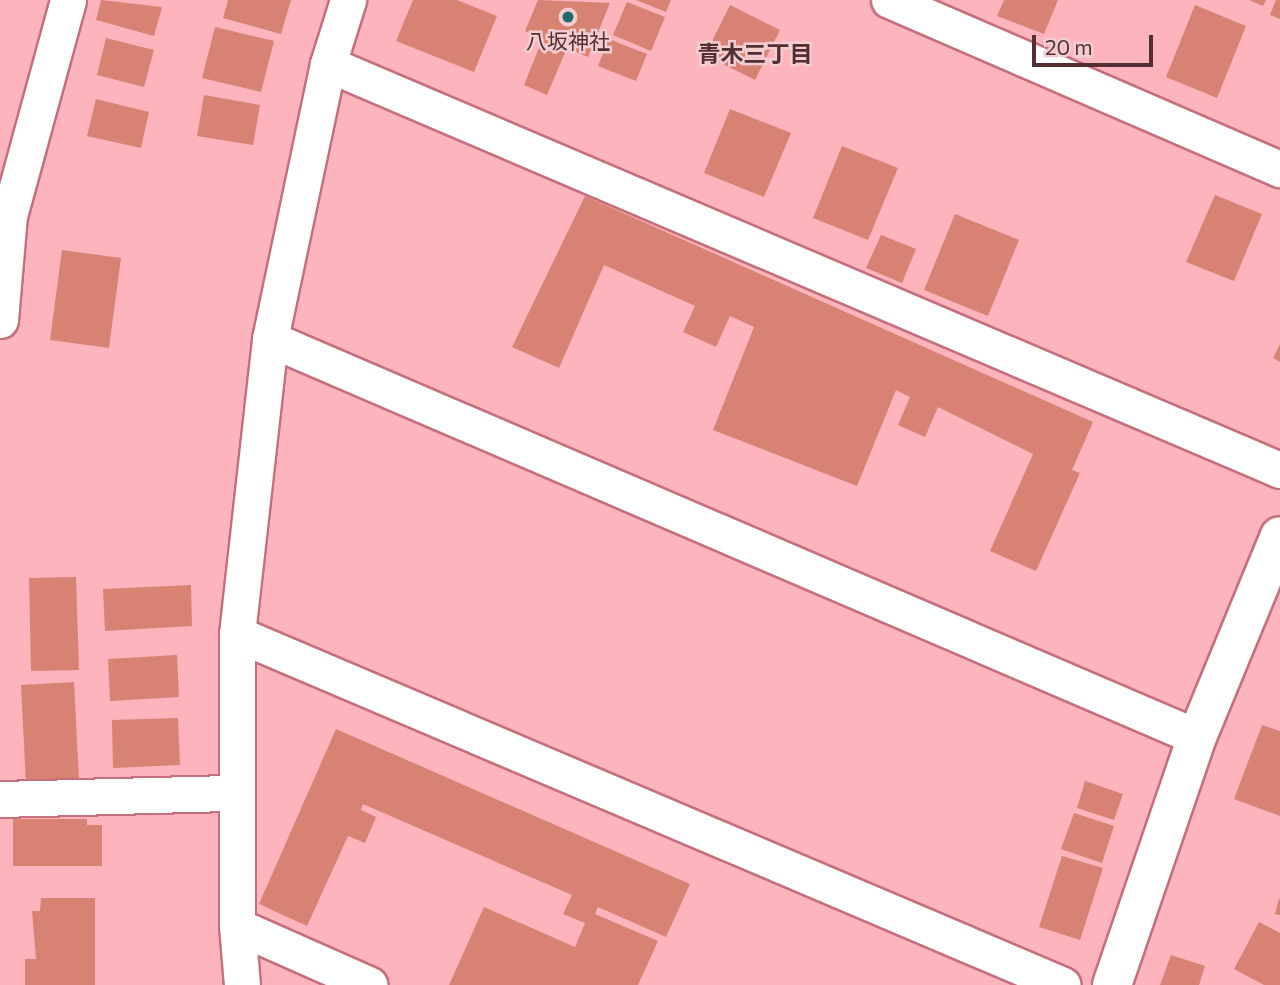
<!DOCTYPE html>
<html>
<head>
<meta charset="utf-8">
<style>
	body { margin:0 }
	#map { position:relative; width:1280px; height:985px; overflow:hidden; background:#fdb4bc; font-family:Commissioner,"Noto Sans JP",sans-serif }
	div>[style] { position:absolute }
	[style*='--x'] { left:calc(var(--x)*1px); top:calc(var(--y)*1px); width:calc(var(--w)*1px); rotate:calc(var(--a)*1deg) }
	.building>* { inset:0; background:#d78273 }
	.roads { filter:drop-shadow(2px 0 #c46f7b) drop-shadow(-2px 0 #c46f7b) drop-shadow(0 2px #c46f7b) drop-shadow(0 -2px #c46f7b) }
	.street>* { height:35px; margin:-17.5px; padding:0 17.5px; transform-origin:17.5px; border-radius:17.5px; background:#fff }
	.secondary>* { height:38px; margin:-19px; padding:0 19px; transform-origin:19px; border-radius:19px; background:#fff }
	.dots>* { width:19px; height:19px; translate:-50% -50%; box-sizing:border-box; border:4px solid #f3cdd0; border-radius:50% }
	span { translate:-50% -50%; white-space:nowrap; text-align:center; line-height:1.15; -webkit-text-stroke:5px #f3cdd0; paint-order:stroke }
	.poi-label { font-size:21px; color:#532f34 }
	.neighbourhood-label { font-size:23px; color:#532f34; font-weight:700 }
	.scale { position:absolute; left:1032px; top:35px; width:121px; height:32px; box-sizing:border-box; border:4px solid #532f34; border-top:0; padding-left:9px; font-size:21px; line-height:24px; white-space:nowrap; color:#532f34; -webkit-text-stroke:5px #f3cdd0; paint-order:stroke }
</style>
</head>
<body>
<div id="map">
	<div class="building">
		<i style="clip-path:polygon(101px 0,162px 7px,154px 36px,96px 20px)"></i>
		<i style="clip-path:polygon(228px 0,291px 0,281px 34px,223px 18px)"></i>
		<i style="clip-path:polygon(413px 0,457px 0,497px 16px,474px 72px,396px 41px)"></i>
		<i style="clip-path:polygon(538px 0,610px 3px,588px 57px,567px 48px,547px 95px,524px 85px,543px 38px,525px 31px)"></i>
		<i style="clip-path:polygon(636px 0,671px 0,666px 12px)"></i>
		<i style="clip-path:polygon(1004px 0,1058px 0,1044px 34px,997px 16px)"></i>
		<i style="clip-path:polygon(1249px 0,1266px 0,1263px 6px)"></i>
		<i style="clip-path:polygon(1276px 0,1280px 0,1280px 19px,1270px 15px)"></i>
		<i style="clip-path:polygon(627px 2px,665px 17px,651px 51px,613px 35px)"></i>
		<i style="clip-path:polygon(730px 5px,780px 30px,755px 80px,705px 55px)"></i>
		<i style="clip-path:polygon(1195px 5px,1246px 26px,1217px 98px,1166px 77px)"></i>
		<i style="clip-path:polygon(215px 27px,274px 41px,261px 92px,202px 78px)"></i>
		<i style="clip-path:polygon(106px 38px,154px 50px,144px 87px,97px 75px)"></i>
		<i style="clip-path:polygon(609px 39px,647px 54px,636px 81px,598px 66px)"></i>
		<i style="clip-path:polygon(204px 95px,260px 105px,253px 145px,197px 136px)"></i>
		<i style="clip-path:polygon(96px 99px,149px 112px,141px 148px,87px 136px)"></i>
		<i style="clip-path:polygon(730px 109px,791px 133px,764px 197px,704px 173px)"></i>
		<i style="clip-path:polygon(842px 146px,898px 168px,868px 240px,813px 218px)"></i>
		<i style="clip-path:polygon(1215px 195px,1262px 214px,1234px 281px,1186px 262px)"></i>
		<i style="clip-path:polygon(585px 196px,1093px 422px,1072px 470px,1080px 473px,1036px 571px,990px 551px,1033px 454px,938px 407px,925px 437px,898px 425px,910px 397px,896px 390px,857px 486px,713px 430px,754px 327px,730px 316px,716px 347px,683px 332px,695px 306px,604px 265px,559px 368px,512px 347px)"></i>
		<i style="clip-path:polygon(955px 214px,1019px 240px,988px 316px,924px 290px)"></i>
		<i style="clip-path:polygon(881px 235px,916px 249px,902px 283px,866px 268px)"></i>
		<i style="clip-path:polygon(62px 250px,121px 258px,109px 348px,50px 340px)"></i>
		<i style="clip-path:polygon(1280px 344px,1280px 362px,1273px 358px)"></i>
		<i style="clip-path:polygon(76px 577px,79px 670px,31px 671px,29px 578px)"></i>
		<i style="clip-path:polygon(191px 585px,192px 626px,105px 631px,103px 589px)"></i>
		<i style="clip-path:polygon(177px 655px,179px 697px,110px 701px,108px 659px)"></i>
		<i style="clip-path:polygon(74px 682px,79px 781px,26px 784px,21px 685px)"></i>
		<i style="clip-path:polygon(178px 718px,180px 765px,113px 768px,112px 720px)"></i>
		<i style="clip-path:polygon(1262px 725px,1280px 731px,1280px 816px,1234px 799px)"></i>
		<i style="clip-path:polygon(336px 729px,690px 884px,666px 937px,598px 907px,595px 914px,658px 941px,638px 985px,449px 985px,484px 907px,575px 947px,585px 923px,563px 914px,572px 895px,363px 804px,361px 810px,376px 817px,365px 843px,348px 836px,307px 926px,259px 904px)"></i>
		<i style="clip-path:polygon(1085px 781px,1123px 794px,1114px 820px,1077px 808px)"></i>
		<i style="clip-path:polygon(1074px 813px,1114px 826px,1102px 863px,1061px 849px)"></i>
		<i style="clip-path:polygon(13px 819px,87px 819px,87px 825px,102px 825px,102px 866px,13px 866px)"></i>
		<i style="clip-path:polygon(1062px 856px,1103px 868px,1080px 940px,1039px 927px)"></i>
		<i style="clip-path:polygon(41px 898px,95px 898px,95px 985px,25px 985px,25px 959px,36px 959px,32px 911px,40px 911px)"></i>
		<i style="clip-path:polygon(1279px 899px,1280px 899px,1280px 915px,1275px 914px)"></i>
		<i style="clip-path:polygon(1259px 922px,1280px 933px,1280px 985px,1264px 985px,1234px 969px)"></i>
		<i style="clip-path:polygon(1171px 955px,1205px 966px,1199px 985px,1160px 985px)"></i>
	</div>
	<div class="roads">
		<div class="street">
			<i style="--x:889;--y:0;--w:426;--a:23.4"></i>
			<i style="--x:328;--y:64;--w:67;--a:-72.6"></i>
			<i style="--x:0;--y:320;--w:104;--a:-85.1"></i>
			<i style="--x:9;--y:216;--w:224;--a:-74.7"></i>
			<i style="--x:270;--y:339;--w:1009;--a:23.24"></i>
			<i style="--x:237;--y:634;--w:897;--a:23.02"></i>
			<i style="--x:0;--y:799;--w:236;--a:-1.5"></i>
			<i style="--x:237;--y:926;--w:145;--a:23.9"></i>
			<i style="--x:242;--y:985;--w:59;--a:-94.8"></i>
			<i style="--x:237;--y:926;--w:292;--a:-90"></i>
			<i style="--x:237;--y:634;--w:297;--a:-83.6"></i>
			<i style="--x:270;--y:339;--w:281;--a:-78.1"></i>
			<i style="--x:328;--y:64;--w:1035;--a:23.1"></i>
		</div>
		<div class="secondary">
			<i style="--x:1112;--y:985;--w:262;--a:-71.1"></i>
			<i style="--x:1197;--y:737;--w:217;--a:-67.6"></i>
		</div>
	</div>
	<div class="dots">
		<i style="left:568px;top:17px;background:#1f6b68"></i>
	</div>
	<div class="poi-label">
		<span style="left:568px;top:41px">八坂神社</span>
	</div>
	<div class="neighbourhood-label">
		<span style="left:755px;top:53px">青木三丁目</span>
	</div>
	<div class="scale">20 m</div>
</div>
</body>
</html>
